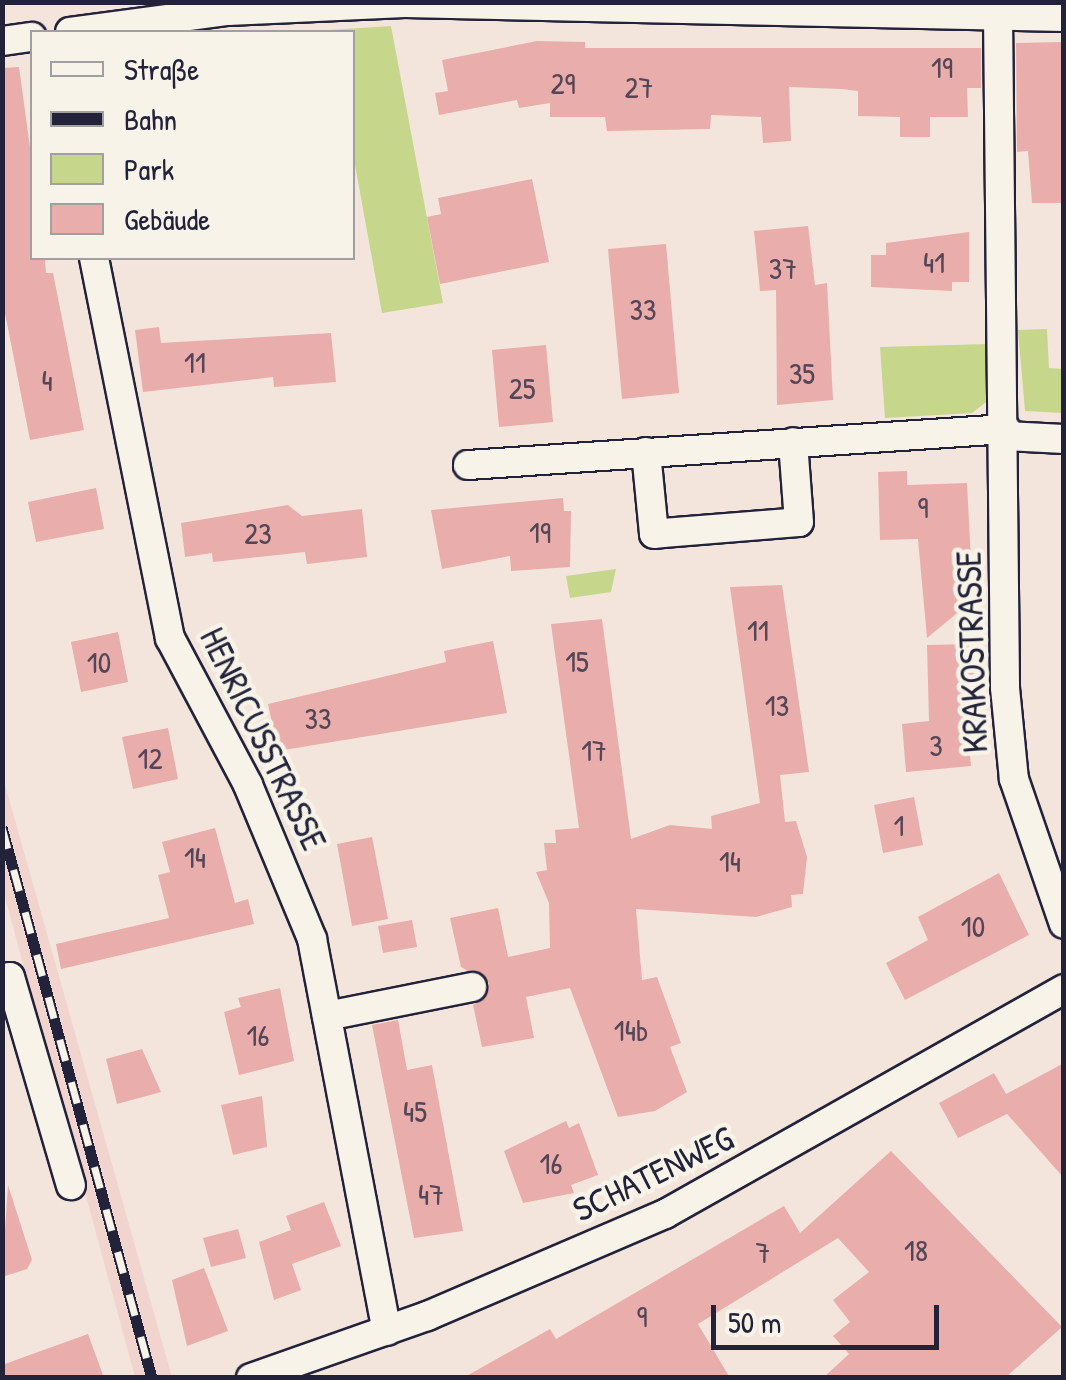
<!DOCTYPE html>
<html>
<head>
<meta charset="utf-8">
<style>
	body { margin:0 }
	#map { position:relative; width:1066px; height:1380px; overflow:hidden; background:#f4e5dc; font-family:"Patrick Hand",sans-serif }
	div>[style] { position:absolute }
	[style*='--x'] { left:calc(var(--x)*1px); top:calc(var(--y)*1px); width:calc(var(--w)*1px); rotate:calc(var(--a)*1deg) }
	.built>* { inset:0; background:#f1d4cd }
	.green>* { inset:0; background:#c6d68a }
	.building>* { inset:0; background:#e9adab }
	.roads { filter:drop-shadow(2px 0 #22223b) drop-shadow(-2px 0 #22223b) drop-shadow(0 2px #22223b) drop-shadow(0 -2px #22223b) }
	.street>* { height:28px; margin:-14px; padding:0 14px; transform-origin:14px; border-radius:14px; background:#f7f3e8 }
	.rail>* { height:11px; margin-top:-5.5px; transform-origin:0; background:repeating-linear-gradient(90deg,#f7f3e8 0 22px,#22223b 0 44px); box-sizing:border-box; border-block:2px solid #22223b }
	span { translate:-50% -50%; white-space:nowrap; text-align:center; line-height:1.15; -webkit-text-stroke:9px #f7f3e8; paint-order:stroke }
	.number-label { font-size:30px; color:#544557 }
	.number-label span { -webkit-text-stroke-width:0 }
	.street-label { font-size:35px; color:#22223b }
	.frame { position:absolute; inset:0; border:5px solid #22223b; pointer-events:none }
	.legend { position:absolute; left:30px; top:30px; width:325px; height:230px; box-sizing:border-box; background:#f7f3e8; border:2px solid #a29fa3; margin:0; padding:12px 18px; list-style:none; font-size:30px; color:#22223b }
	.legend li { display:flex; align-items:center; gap:20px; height:50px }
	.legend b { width:50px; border:2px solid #a29fa3 }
	.scale { position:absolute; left:711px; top:1305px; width:228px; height:45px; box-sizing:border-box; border:5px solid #22223b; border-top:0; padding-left:12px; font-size:30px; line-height:35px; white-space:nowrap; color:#22223b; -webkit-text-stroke:8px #f7f3e8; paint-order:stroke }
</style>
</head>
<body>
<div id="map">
	<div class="built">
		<i style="clip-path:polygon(2px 774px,172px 1377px,135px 1377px,3px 890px)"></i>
	</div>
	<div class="green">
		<i style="clip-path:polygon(391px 26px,443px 303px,382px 313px,353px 154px,352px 32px,330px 30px)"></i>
		<i style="clip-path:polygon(1047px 329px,1049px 368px,1063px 369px,1063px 413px,1025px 411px,1018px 330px)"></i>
		<i style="clip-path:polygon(988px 344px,990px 399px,972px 413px,885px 418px,880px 347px)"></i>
		<i style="clip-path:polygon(616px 569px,611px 592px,570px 598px,566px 576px)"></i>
	</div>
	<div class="building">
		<i style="clip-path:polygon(537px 41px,585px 42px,585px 48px,981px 48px,981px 88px,967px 88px,968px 117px,930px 117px,930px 137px,900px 137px,900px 117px,858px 116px,858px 91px,842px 89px,789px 87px,791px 141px,763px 143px,761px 117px,711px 115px,710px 129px,607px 131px,605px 117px,550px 117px,550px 103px,519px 108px,517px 100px,439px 115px,435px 93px,448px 91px,442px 60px)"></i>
		<i style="clip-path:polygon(1064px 42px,1064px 203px,1032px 203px,1028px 151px,1017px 152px,1016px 43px)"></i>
		<i style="clip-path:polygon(19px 67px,32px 162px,32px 258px,45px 258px,46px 273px,53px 273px,84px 430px,30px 440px,2px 298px,2px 68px)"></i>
		<i style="clip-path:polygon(532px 179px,549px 262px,440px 284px,427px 217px,441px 214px,438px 198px)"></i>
		<i style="clip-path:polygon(808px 226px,815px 285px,827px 283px,833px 400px,777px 405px,776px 290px,760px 291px,754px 231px)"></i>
		<i style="clip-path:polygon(969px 232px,969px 282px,952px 282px,952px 291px,871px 287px,871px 255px,886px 255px,886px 243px)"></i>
		<i style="clip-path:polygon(666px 244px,679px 393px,622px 399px,608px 249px)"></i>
		<i style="clip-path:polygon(159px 327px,161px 343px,331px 333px,336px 382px,274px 387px,273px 377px,143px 392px,135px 330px)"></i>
		<i style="clip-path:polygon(546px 345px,553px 422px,499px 427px,492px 350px)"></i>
		<i style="clip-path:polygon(907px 471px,907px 485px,967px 483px,973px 600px,927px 638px,918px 539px,880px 540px,878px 472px)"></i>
		<i style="clip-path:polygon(96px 488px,104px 529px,36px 542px,28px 502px)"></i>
		<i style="clip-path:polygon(563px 498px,564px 511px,571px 511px,570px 567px,511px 571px,510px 556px,442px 569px,431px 510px)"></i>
		<i style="clip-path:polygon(288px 505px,302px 516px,362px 509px,367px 557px,307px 564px,305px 552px,213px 562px,212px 553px,185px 557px,181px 523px)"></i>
		<i style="clip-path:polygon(782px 585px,809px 772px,780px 775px,785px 822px,796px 821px,807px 857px,803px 894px,791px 895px,792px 907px,756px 917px,636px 909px,642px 980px,657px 977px,681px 1043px,670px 1047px,687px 1092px,655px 1111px,618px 1117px,570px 988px,526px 997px,534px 1038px,482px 1047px,473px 1005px,484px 999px,489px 983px,461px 967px,450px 918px,498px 908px,508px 957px,550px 948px,549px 903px,536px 872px,547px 870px,544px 843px,556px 843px,555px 830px,579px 828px,551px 624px,602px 619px,631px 839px,670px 825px,712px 829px,711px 816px,760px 803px,730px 587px)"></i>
		<i style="clip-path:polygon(118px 632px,128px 682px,81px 692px,71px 642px)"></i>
		<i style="clip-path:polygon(493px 641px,507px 713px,278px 751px,268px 704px,446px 662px,444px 651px)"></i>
		<i style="clip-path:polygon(973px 644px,974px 689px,964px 689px,971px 766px,906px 772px,902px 724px,929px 721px,927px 645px)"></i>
		<i style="clip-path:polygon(168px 728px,178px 779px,133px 789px,122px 737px)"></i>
		<i style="clip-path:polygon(914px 797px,923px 845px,883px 853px,874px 805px)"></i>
		<i style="clip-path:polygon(215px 828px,235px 903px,248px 899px,254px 924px,61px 969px,56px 944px,169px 918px,158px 875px,170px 872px,162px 842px)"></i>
		<i style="clip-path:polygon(372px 837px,388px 919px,352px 926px,337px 844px)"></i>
		<i style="clip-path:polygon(999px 873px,1029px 935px,905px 1000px,886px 963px,928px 940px,918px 917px)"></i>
		<i style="clip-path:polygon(412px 920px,417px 947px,383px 953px,378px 926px)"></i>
		<i style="clip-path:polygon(280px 988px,294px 1061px,239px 1075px,224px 1012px,241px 1007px,238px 998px)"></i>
		<i style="clip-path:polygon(398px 1020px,407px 1070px,432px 1065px,463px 1231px,414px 1238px,372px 1025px)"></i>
		<i style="clip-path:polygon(142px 1049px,161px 1092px,117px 1104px,106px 1059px)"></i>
		<i style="clip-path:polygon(1064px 1063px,1064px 1178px,1007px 1114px,958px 1138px,939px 1103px,994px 1073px,1006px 1094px)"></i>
		<i style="clip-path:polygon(262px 1096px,267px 1147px,233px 1155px,221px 1105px)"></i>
		<i style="clip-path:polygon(566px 1121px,569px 1128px,579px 1123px,598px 1175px,571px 1185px,574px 1193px,523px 1203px,504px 1151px)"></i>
		<i style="clip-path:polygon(891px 1151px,1062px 1327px,1005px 1378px,823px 1378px,849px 1354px,833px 1336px,850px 1322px,833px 1300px,869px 1272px,838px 1238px,698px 1324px,730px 1378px,463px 1378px,550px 1329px,556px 1339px,784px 1206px,800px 1233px)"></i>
		<i style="clip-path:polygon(8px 1185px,32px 1260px,27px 1269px,2px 1277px)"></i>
		<i style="clip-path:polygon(324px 1202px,341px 1246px,292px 1264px,301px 1290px,274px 1300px,259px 1242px,291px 1230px,286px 1216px)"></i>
		<i style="clip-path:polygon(238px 1229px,246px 1258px,211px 1267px,203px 1238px)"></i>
		<i style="clip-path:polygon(204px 1268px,228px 1331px,187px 1346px,172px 1280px)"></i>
		<i style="clip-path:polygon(88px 1334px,104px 1378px,2px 1378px,2px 1365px)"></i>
	</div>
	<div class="roads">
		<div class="street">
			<i style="--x:998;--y:15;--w:673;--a:89.4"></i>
			<i style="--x:1005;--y:688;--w:91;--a:84.4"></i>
			<i style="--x:1014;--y:779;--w:153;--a:71"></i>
			<i style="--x:70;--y:32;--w:159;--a:-7.6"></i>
			<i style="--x:228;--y:11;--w:177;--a:-2.6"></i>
			<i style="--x:405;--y:3;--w:659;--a:1.22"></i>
			<i style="--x:2;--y:41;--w:30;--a:-8"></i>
			<i style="--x:94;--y:258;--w:388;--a:78.7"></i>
			<i style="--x:170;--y:638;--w:166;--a:62"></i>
			<i style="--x:248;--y:785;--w:167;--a:67.4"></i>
			<i style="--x:312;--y:939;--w:399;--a:79.2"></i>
			<i style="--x:1006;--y:436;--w:58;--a:3"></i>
			<i style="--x:646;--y:452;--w:82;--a:84.4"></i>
			<i style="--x:654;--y:534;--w:9;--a:-6"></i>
			<i style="--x:663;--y:533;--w:136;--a:-4.6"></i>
			<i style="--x:799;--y:522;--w:80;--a:-94.3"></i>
			<i style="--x:468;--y:465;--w:539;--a:-3.83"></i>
			<i style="--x:2;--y:979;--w:8;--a:-14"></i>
			<i style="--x:10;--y:977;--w:217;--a:73.7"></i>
			<i style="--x:327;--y:1016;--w:148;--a:-11.3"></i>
			<i style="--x:251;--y:1378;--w:187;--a:-19.4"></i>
			<i style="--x:427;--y:1316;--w:259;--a:-23.2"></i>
			<i style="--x:665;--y:1214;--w:458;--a:-29.4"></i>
		</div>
	</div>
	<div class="rail">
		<i style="--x:2;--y:827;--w:571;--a:74.77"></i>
	</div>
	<div class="number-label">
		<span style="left:942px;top:67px">19</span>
		<span style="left:563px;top:83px">29</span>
		<span style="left:639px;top:87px">27</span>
		<span style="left:934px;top:262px">41</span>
		<span style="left:783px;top:268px">37</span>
		<span style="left:643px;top:309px">33</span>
		<span style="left:195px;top:362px">11</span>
		<span style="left:802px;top:373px">35</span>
		<span style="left:47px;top:380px">4</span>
		<span style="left:522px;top:388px">25</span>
		<span style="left:923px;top:507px">9</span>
		<span style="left:540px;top:532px">19</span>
		<span style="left:258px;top:533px">23</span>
		<span style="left:758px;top:630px">11</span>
		<span style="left:577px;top:661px">15</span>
		<span style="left:99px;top:662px">10</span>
		<span style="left:777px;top:705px">13</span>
		<span style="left:318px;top:718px">33</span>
		<span style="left:936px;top:745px">3</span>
		<span style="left:594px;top:750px">17</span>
		<span style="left:150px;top:758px">12</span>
		<span style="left:899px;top:825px">1</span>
		<span style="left:195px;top:857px">14</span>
		<span style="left:730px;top:861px">14</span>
		<span style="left:973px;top:926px">10</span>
		<span style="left:631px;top:1030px">14b</span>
		<span style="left:258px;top:1035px">16</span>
		<span style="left:415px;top:1111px">45</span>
		<span style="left:551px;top:1163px">16</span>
		<span style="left:431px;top:1194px">47</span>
		<span style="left:916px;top:1250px">18</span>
		<span style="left:763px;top:1252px">7</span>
		<span style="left:642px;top:1316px">9</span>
	</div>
	<div class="street-label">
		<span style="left:972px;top:652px;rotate:-92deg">KRAKOSTRASSE</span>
		<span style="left:263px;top:739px;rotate:64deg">HENRICUSSTRASSE</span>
		<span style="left:653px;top:1174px;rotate:-26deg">SCHATENWEG</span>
	</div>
	<div class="frame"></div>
	<ul class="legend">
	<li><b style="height:12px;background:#f7f3e8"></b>Straße</li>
	<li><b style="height:12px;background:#22223b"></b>Bahn</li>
	<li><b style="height:28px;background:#c6d68a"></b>Park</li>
	<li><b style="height:28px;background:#e9adab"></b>Gebäude</li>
	</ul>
	<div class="scale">50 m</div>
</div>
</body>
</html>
